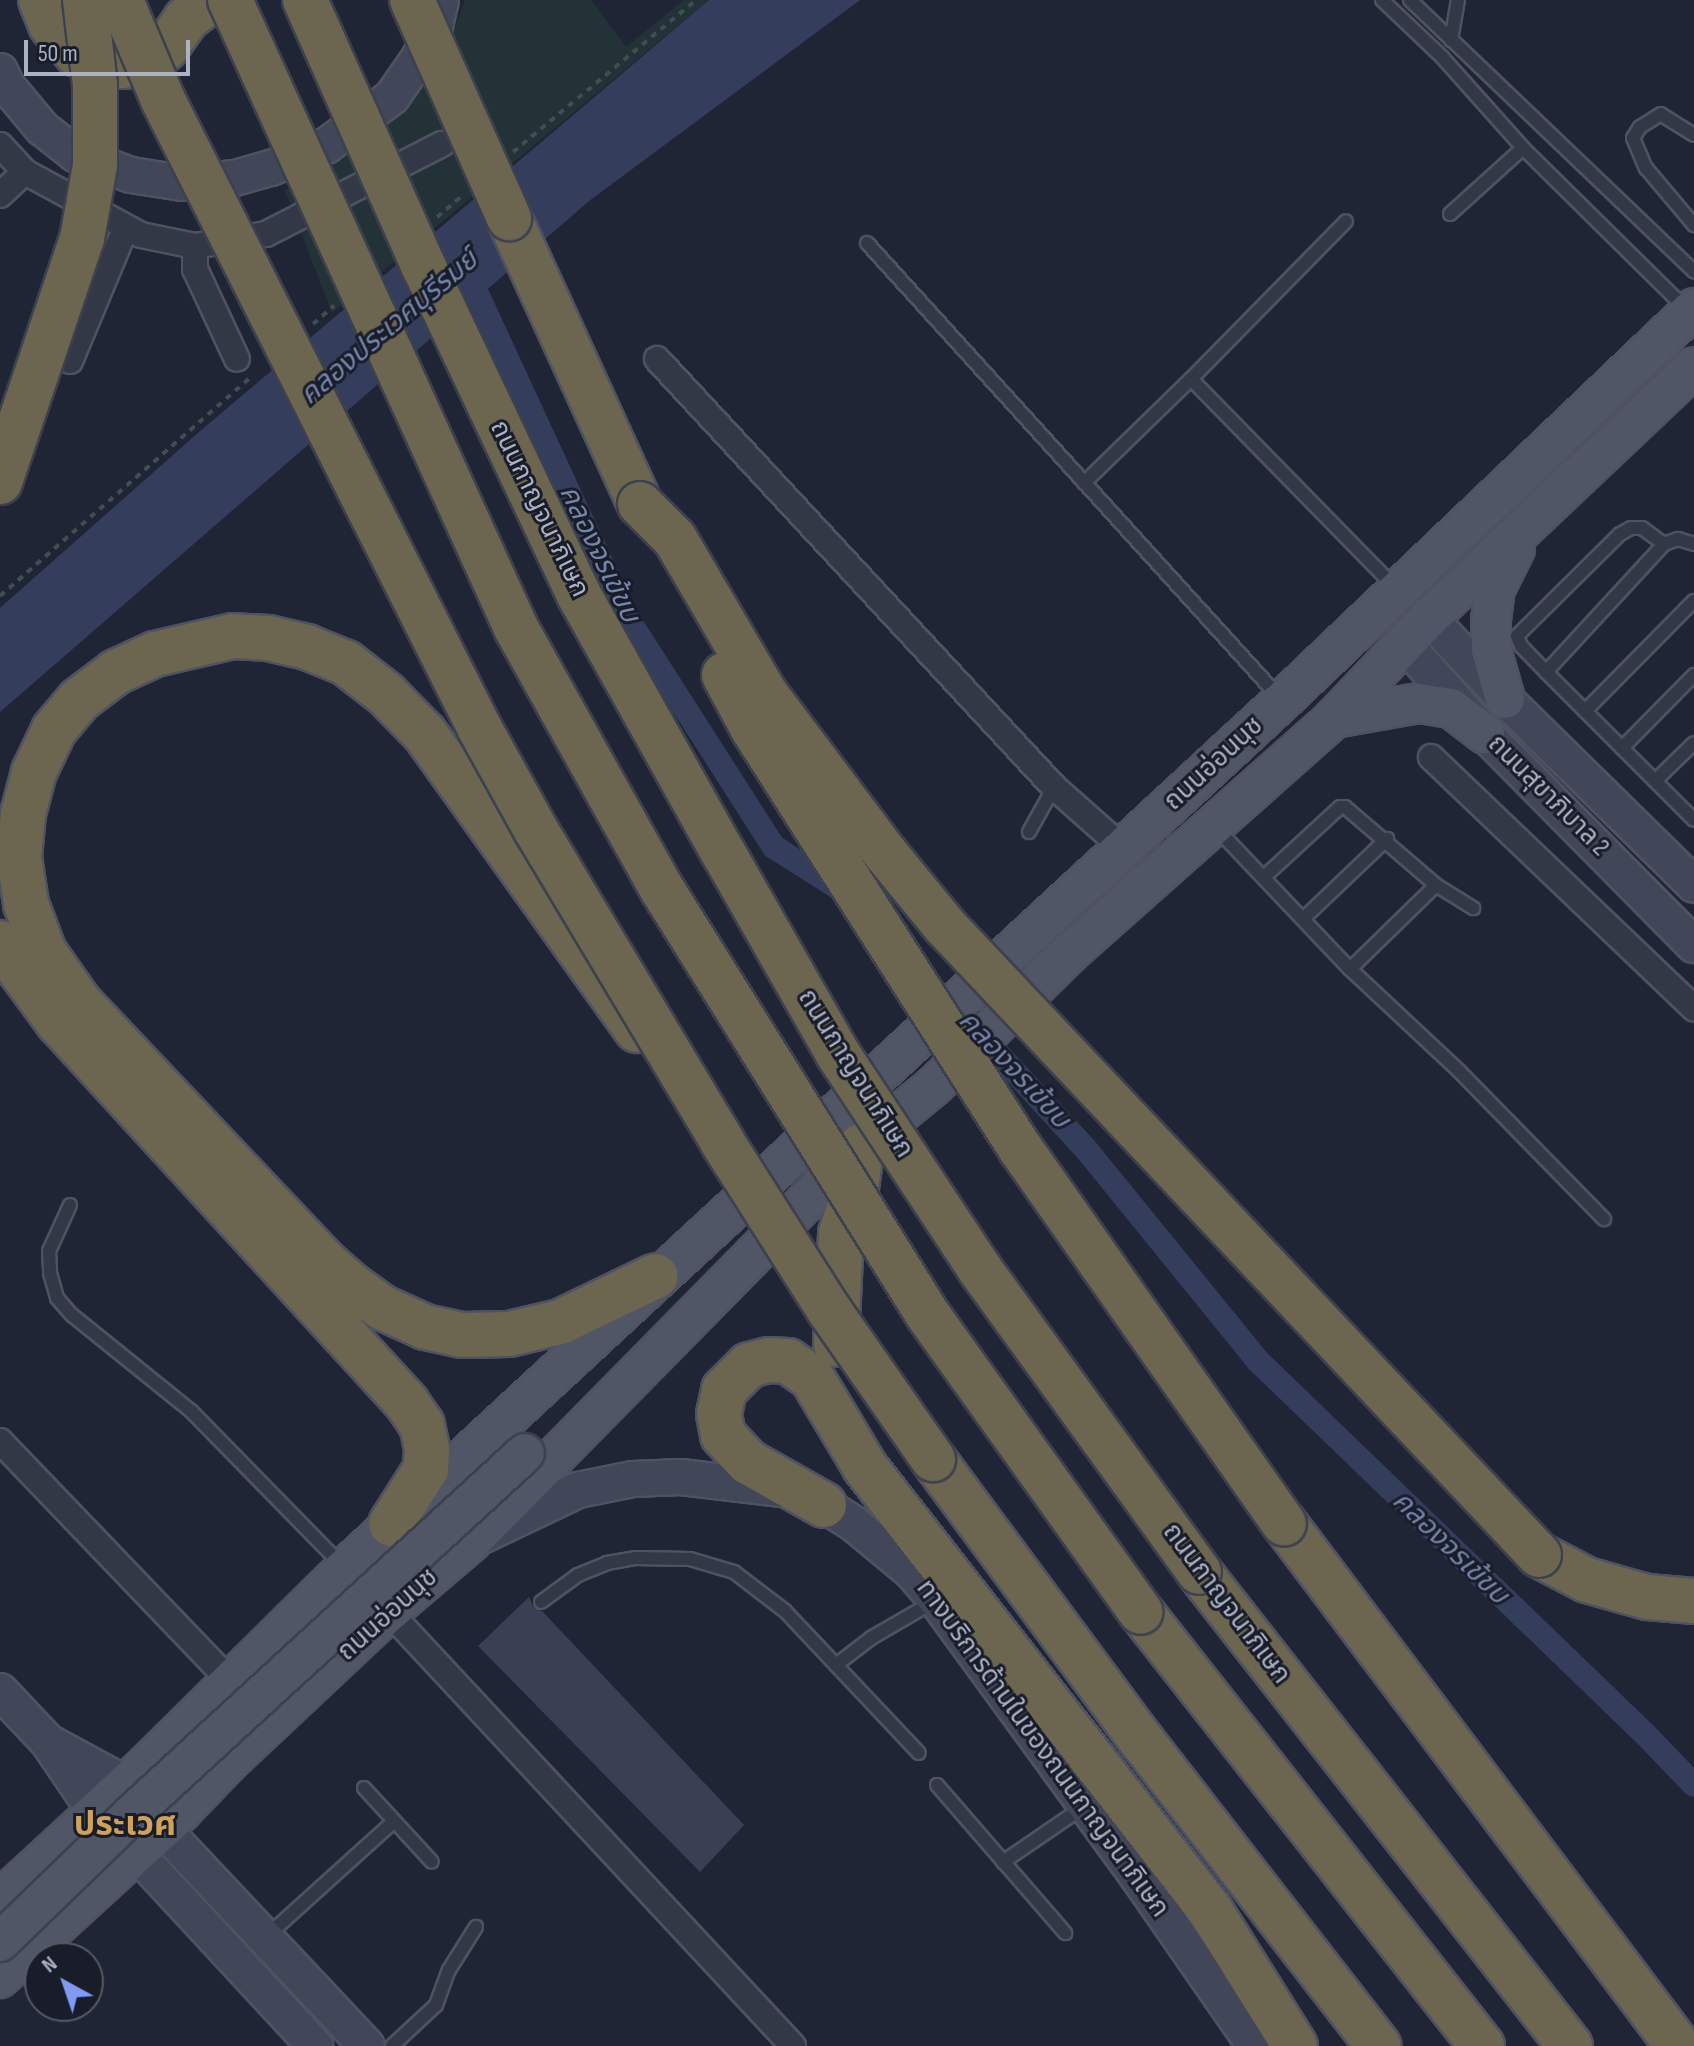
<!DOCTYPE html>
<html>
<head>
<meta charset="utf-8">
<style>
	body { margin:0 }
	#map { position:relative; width:1694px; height:2046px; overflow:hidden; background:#202535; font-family:"Sofia Sans Condensed","Noto Sans Thai",sans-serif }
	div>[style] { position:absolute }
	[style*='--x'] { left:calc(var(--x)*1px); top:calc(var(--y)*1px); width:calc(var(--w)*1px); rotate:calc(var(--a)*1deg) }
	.green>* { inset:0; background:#233237 }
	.water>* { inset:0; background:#343e5c }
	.canal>* { height:24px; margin:-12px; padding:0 12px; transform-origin:12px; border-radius:12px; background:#343e5c }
	.building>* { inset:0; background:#394053 }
	.path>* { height:4px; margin-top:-2px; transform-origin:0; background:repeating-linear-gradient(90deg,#3f4e54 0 6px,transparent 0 12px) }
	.roads { filter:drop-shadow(2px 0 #4e5261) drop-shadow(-2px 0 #4e5261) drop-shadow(0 2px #4e5261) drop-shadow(0 -2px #4e5261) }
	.lane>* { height:12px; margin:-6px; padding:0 6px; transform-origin:6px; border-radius:6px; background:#333846 }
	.street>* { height:24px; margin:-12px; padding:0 12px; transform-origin:12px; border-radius:12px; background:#333846 }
	.secondary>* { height:34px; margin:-17px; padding:0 17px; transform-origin:17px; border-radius:17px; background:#414659 }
	.primary>* { height:38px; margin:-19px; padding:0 19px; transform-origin:19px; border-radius:19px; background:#515666 }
	.highway>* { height:44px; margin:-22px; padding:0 22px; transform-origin:22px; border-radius:22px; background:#6c6650 }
	.bridges { filter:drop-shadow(2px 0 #3d414f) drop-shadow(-2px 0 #3d414f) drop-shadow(0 2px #3d414f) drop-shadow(0 -2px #3d414f) }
	.primary-bridge>* { height:38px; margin:-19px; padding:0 19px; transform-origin:19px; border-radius:19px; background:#515666 }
	.highway-bridge>* { height:44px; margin:-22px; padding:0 22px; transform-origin:22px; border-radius:22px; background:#6c6650 }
	span { translate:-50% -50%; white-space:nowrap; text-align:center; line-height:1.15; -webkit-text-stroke:6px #191d2a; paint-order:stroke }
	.street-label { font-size:26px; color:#adb2c3 }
	.water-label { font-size:28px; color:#7684aa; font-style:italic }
	.district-label { font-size:34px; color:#cfa15c; font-weight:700 }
	.north { position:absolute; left:24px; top:1942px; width:80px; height:80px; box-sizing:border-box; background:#191d2a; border:2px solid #545967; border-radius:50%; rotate:320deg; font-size:22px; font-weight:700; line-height:32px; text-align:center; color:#adb2c3 }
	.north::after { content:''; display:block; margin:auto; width:28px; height:36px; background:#819af4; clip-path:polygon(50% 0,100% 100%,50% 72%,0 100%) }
	.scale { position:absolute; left:24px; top:40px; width:166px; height:36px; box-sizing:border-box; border:4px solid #adb2c3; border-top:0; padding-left:10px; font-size:24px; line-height:28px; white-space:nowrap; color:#adb2c3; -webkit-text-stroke:6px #191d2a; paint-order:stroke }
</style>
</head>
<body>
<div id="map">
	<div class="green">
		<i style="clip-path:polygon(465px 0,591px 0,626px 47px,684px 0,709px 0,332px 313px,285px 191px,392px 119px,452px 35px)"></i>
	</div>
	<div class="water">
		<i style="clip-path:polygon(709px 0,860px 0,589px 201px,0 712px,0 608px,199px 432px)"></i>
	</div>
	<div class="canal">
		<i style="--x:466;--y:270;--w:381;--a:65.2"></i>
		<i style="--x:626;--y:616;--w:274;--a:57.4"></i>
		<i style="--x:774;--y:847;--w:88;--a:32.4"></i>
		<i style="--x:945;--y:996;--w:207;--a:47.4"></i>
		<i style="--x:1085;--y:1148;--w:273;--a:50.9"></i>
		<i style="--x:1257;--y:1360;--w:540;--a:43.95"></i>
		<i style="--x:1646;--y:1735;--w:69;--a:46.2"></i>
	</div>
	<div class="building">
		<i style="clip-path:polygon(529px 1597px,534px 1608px,542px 1611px,744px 1825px,700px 1872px,478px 1646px)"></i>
	</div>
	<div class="path">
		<i style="--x:513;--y:152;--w:238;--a:-39.7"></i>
		<i style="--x:437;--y:217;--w:35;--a:-40"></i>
		<i style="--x:313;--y:324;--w:28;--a:-41"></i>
		<i style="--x:0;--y:596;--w:330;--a:-41.1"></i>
	</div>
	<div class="roads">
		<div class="lane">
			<i style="--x:1382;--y:0;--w:83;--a:43.5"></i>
			<i style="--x:1442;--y:57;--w:122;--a:48.3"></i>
			<i style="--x:1523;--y:148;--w:231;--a:44.6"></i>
			<i style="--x:1410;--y:0;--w:393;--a:43.7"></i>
			<i style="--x:1451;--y:40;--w:41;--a:-80.1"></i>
			<i style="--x:1694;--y:135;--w:39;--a:-148"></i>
			<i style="--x:1661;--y:114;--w:25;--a:148"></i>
			<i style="--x:1640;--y:127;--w:13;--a:122"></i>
			<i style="--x:1633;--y:138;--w:33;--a:67"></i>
			<i style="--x:1646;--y:168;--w:75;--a:49.9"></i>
			<i style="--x:1450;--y:214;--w:98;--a:-42.1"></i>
			<i style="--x:867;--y:243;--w:613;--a:47.78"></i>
			<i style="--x:1191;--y:379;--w:221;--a:-45.5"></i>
			<i style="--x:1084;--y:483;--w:149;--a:-44.2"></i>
			<i style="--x:1191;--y:379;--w:293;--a:45.6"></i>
			<i style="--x:1664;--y:544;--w:27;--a:-144"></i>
			<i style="--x:1642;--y:528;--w:11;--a:180"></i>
			<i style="--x:1631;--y:528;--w:13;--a:151"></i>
			<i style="--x:1620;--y:534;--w:145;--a:135.3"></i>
			<i style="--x:1517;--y:636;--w:11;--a:68"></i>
			<i style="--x:1521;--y:646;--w:36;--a:46"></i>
			<i style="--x:1546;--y:672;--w:209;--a:45"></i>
			<i style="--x:1546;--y:672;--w:174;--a:-47.3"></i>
			<i style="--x:1664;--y:544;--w:15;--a:-20"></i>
			<i style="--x:1678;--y:539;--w:17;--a:17"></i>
			<i style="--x:1585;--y:711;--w:155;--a:-45.3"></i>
			<i style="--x:1622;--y:748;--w:103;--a:-45.4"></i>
			<i style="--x:1655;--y:781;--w:54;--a:-44.3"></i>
			<i style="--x:1217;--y:829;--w:193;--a:46.5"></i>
			<i style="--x:1350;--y:969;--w:151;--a:43.1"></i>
			<i style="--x:1460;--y:1072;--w:206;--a:45.6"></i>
			<i style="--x:1029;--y:832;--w:51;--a:-60.9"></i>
			<i style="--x:1264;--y:877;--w:103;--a:-42.6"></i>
			<i style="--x:1340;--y:807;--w:5;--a:0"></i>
			<i style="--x:1345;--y:807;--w:120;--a:40.6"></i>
			<i style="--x:1436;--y:885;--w:44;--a:31.9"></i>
			<i style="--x:1304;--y:918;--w:115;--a:-43.6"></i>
			<i style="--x:1350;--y:969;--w:120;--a:-44.3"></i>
			<i style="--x:70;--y:1205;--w:51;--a:114.5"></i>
			<i style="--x:49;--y:1251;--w:22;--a:87"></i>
			<i style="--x:50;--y:1273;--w:26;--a:74"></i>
			<i style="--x:57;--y:1298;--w:23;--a:49"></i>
			<i style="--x:72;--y:1315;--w:153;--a:38.9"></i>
			<i style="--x:191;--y:1411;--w:216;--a:45.6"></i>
			<i style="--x:541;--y:1602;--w:46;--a:-36.1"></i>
			<i style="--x:578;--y:1575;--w:31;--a:-22"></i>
			<i style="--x:607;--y:1563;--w:28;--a:-10"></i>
			<i style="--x:635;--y:1558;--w:55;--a:1"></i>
			<i style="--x:690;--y:1559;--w:46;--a:16.5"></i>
			<i style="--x:734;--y:1572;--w:64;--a:37.4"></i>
			<i style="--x:785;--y:1611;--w:195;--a:46.7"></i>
			<i style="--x:836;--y:1665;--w:44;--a:-37.6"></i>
			<i style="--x:871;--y:1638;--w:72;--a:-30.1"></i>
			<i style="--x:937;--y:1785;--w:196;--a:49.1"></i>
			<i style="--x:364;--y:1788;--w:100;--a:47.4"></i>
			<i style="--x:1003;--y:1862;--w:96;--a:-34.4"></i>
			<i style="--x:267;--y:1936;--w:170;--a:-42.1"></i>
			<i style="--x:392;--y:2046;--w:60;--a:-43"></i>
			<i style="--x:436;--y:2005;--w:37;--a:-70"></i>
			<i style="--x:449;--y:1970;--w:51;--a:-57.9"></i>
		</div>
		<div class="street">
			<i style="--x:0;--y:145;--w:37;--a:47"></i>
			<i style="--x:25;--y:172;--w:132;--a:28.5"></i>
			<i style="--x:141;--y:235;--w:55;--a:11.5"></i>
			<i style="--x:195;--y:246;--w:72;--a:-9.6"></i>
			<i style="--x:266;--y:234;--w:198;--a:-27.1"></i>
			<i style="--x:0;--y:195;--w:34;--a:-43"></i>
			<i style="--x:195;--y:246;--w:23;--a:90"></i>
			<i style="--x:195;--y:269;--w:99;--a:65"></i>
			<i style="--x:657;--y:359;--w:584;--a:47.15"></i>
			<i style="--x:1054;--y:787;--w:92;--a:41.5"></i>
			<i style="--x:70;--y:361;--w:145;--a:-67.3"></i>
			<i style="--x:1431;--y:757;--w:364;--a:43.7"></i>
			<i style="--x:0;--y:1441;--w:331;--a:46.2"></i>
			<i style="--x:389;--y:1612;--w:593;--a:47.05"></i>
		</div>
		<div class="secondary">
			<i style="--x:0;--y:71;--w:17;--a:65"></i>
			<i style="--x:7;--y:86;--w:55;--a:50.2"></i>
			<i style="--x:42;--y:128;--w:42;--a:38.2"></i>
			<i style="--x:75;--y:154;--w:60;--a:20.6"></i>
			<i style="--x:131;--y:175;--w:52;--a:8.9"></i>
			<i style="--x:182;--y:183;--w:53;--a:-5.4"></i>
			<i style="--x:235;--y:178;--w:37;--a:-16"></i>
			<i style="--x:271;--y:168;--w:59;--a:-21.8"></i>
			<i style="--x:326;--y:146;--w:82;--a:-36.6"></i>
			<i style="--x:392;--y:97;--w:47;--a:-55.3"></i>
			<i style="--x:419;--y:58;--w:36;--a:-63"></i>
			<i style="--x:435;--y:26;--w:27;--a:-77"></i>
			<i style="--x:1429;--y:618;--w:111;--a:46.8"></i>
			<i style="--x:1505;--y:699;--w:265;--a:44.5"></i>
			<i style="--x:1405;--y:644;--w:120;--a:48.4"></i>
			<i style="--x:1485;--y:734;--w:297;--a:45.3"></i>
			<i style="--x:484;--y:1535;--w:104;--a:-25.6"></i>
			<i style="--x:578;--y:1490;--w:56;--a:-11.3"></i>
			<i style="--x:633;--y:1479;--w:48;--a:-2.4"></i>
			<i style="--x:681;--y:1477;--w:108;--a:6.9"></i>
			<i style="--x:788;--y:1490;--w:39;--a:23"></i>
			<i style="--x:824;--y:1505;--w:36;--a:32"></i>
			<i style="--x:854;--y:1524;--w:74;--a:39.5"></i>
			<i style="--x:911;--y:1571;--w:38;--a:49"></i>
			<i style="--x:936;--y:1600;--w:343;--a:53.9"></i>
			<i style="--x:1138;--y:1877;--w:206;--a:55.3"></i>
			<i style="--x:0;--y:1691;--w:70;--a:46.7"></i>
			<i style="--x:48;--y:1742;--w:73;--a:55.7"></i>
			<i style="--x:89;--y:1802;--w:333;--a:47.2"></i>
			<i style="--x:52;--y:1744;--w:72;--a:28.4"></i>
			<i style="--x:115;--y:1778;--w:368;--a:46.8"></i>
		</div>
		<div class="primary">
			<i style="--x:1505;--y:699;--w:51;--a:-105.9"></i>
			<i style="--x:1491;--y:650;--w:30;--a:-90"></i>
			<i style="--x:1491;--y:620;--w:31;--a:-83"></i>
			<i style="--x:1495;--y:589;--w:45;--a:-63.4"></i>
			<i style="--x:1334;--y:718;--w:86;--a:-10"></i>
			<i style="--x:1419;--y:703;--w:32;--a:9"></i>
			<i style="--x:1451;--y:708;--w:43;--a:37.4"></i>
			<i style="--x:0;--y:1900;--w:193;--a:-42.7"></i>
			<i style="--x:142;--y:1769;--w:286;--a:-44.7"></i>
			<i style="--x:345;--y:1568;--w:1277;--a:-42.78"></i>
			<i style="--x:1282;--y:701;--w:569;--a:-43.65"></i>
			<i style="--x:0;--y:1978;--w:247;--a:-42.5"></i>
			<i style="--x:182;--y:1811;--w:66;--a:-46.2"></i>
			<i style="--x:228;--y:1763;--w:221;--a:-43.2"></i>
			<i style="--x:389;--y:1612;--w:108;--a:-40.5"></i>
			<i style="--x:471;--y:1542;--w:557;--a:-45.44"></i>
			<i style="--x:862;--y:1145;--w:94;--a:-39.4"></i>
			<i style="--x:935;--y:1085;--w:192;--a:-44.4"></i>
			<i style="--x:1072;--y:951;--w:351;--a:-41.6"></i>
			<i style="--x:1334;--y:718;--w:138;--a:-46.5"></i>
			<i style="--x:1429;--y:618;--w:365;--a:-43.4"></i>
		</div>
		<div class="highway">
			<i style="--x:41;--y:0;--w:27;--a:68"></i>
			<i style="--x:51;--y:25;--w:39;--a:48"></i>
			<i style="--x:77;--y:54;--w:45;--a:15.6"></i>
			<i style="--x:120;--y:66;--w:23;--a:-5"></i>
			<i style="--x:143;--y:64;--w:28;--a:-35"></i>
			<i style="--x:166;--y:48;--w:35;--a:-55"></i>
			<i style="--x:186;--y:19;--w:31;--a:-37"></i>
			<i style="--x:509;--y:218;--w:315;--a:65.4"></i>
			<i style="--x:0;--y:943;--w:98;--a:53.7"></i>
			<i style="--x:58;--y:1022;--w:517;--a:47.51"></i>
			<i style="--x:407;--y:1403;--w:27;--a:56"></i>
			<i style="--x:422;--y:1425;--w:25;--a:78"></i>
			<i style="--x:427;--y:1449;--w:20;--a:93"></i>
			<i style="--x:426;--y:1469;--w:65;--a:122.5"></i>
			<i style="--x:637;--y:1030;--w:365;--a:-125.6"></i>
			<i style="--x:424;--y:733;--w:54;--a:-134.3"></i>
			<i style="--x:386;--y:694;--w:51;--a:-142.2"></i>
			<i style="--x:346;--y:663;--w:42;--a:-157.7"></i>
			<i style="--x:307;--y:647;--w:39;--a:-167"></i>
			<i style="--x:269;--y:638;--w:36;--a:-177"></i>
			<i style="--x:233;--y:636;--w:80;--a:167"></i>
			<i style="--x:155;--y:654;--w:43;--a:155.2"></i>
			<i style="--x:116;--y:672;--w:46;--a:142.9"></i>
			<i style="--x:79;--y:700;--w:39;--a:130"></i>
			<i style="--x:54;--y:730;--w:47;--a:115.5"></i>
			<i style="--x:34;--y:772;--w:43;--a:104.7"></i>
			<i style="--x:23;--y:814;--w:43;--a:95.3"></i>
			<i style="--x:19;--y:857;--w:48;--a:81.5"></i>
			<i style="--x:26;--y:904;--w:51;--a:69.4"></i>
			<i style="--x:44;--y:952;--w:61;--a:55"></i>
			<i style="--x:79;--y:1002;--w:361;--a:46.6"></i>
			<i style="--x:327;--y:1264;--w:32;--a:41"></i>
			<i style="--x:351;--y:1285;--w:37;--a:36"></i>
			<i style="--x:381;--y:1307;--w:48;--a:24.4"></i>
			<i style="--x:425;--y:1327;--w:38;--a:12"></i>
			<i style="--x:462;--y:1335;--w:47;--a:-1.2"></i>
			<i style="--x:509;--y:1334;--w:52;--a:-13.2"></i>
			<i style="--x:560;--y:1322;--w:106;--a:-25.6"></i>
			<i style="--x:836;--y:1344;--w:111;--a:-87.4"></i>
			<i style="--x:841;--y:1233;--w:47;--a:-71.6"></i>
			<i style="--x:856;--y:1188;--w:43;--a:-82.1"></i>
			<i style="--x:933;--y:1459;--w:351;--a:53.5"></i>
			<i style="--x:1142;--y:1741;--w:386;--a:52.2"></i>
			<i style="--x:824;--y:1505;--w:87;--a:-150.5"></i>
			<i style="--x:748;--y:1462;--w:37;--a:-133"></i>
			<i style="--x:723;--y:1435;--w:21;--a:-101"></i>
			<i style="--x:719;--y:1414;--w:25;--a:-78"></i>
			<i style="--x:724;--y:1390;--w:35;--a:-45"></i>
			<i style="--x:749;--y:1365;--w:21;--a:-14"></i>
			<i style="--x:769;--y:1360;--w:19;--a:3"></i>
			<i style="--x:788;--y:1361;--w:29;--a:35"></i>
			<i style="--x:812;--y:1378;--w:104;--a:59.2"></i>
			<i style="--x:865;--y:1467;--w:561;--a:52.09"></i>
			<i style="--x:1210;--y:1910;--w:160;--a:58"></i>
			<i style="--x:1284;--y:1523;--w:655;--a:53.01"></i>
			<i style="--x:1539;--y:1555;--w:54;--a:27.5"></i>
			<i style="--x:1587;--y:1580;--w:62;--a:15.8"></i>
			<i style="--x:1647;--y:1597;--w:47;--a:4.9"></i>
			<i style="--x:1199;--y:1572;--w:602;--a:51.95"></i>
			<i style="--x:1141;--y:1612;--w:552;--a:51.84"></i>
		</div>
	</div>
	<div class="bridges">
		<div class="primary-bridge">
			<i style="--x:0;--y:1942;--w:185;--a:-44.1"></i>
			<i style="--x:133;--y:1813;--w:532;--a:-42.56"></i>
		</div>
		<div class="highway-bridge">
			<i style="--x:121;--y:0;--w:108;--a:67.2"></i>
			<i style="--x:163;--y:100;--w:704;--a:63.25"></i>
			<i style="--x:480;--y:729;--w:115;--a:61"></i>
			<i style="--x:536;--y:830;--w:365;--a:59.1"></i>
			<i style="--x:723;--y:1143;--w:198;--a:57.6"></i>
			<i style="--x:829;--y:1310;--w:182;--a:55.1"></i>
			<i style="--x:230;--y:0;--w:690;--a:65.51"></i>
			<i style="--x:516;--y:628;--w:299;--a:60.8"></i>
			<i style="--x:662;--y:889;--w:502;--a:58.02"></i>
			<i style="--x:928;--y:1315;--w:365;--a:54.4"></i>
			<i style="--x:305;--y:0;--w:290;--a:66"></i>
			<i style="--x:423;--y:265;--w:365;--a:64.7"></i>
			<i style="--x:579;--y:595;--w:297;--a:60.8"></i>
			<i style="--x:724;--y:854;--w:230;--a:60.3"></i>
			<i style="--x:838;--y:1054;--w:256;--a:56.6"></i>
			<i style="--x:979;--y:1268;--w:375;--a:54.1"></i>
			<i style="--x:412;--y:0;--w:239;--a:66"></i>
			<i style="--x:0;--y:482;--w:256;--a:-71.4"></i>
			<i style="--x:82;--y:239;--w:75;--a:-80"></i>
			<i style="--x:95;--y:165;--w:80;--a:-90"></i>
			<i style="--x:95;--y:85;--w:86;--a:-96.7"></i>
			<i style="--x:640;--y:504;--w:49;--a:45"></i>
			<i style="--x:675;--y:539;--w:178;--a:59.7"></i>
			<i style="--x:765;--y:693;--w:201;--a:53.1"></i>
			<i style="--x:886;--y:854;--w:93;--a:50.7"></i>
			<i style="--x:945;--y:926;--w:865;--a:46.64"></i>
			<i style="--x:724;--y:675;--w:61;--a:61.8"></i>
			<i style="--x:753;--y:729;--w:497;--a:57.5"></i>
			<i style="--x:1020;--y:1148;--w:459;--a:54.9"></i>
		</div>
	</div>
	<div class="street-label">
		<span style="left:539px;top:509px;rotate:64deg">ถนนกาญจนาภิเษก</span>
		<span style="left:1214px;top:764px;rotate:-43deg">ถนนอ่อนนุช</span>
		<span style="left:1548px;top:796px;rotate:45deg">ถนนสุขาภิบาล 2</span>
		<span style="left:855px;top:1074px;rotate:58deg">ถนนกาญจนาภิเษก</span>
		<span style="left:1226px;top:1604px;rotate:53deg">ถนนกาญจนาภิเษก</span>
		<span style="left:388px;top:1615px;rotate:-42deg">ถนนอ่อนนุช</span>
		<span style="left:1042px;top:1749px;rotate:54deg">ทางบริการด้านในของถนนกาญจนาภิเษก</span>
	</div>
	<div class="water-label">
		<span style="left:389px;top:328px;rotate:-40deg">คลองประเวศบุรีรมย์</span>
		<span style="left:599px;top:554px;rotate:64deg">คลองจรเข้ขบ</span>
		<span style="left:1014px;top:1070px;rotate:47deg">คลองจรเข้ขบ</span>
		<span style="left:1450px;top:1548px;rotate:44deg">คลองจรเข้ขบ</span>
	</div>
	<div class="district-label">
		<span style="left:125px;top:1825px">ประเวศ</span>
	</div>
	<div class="north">N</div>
	<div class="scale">50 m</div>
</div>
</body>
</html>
